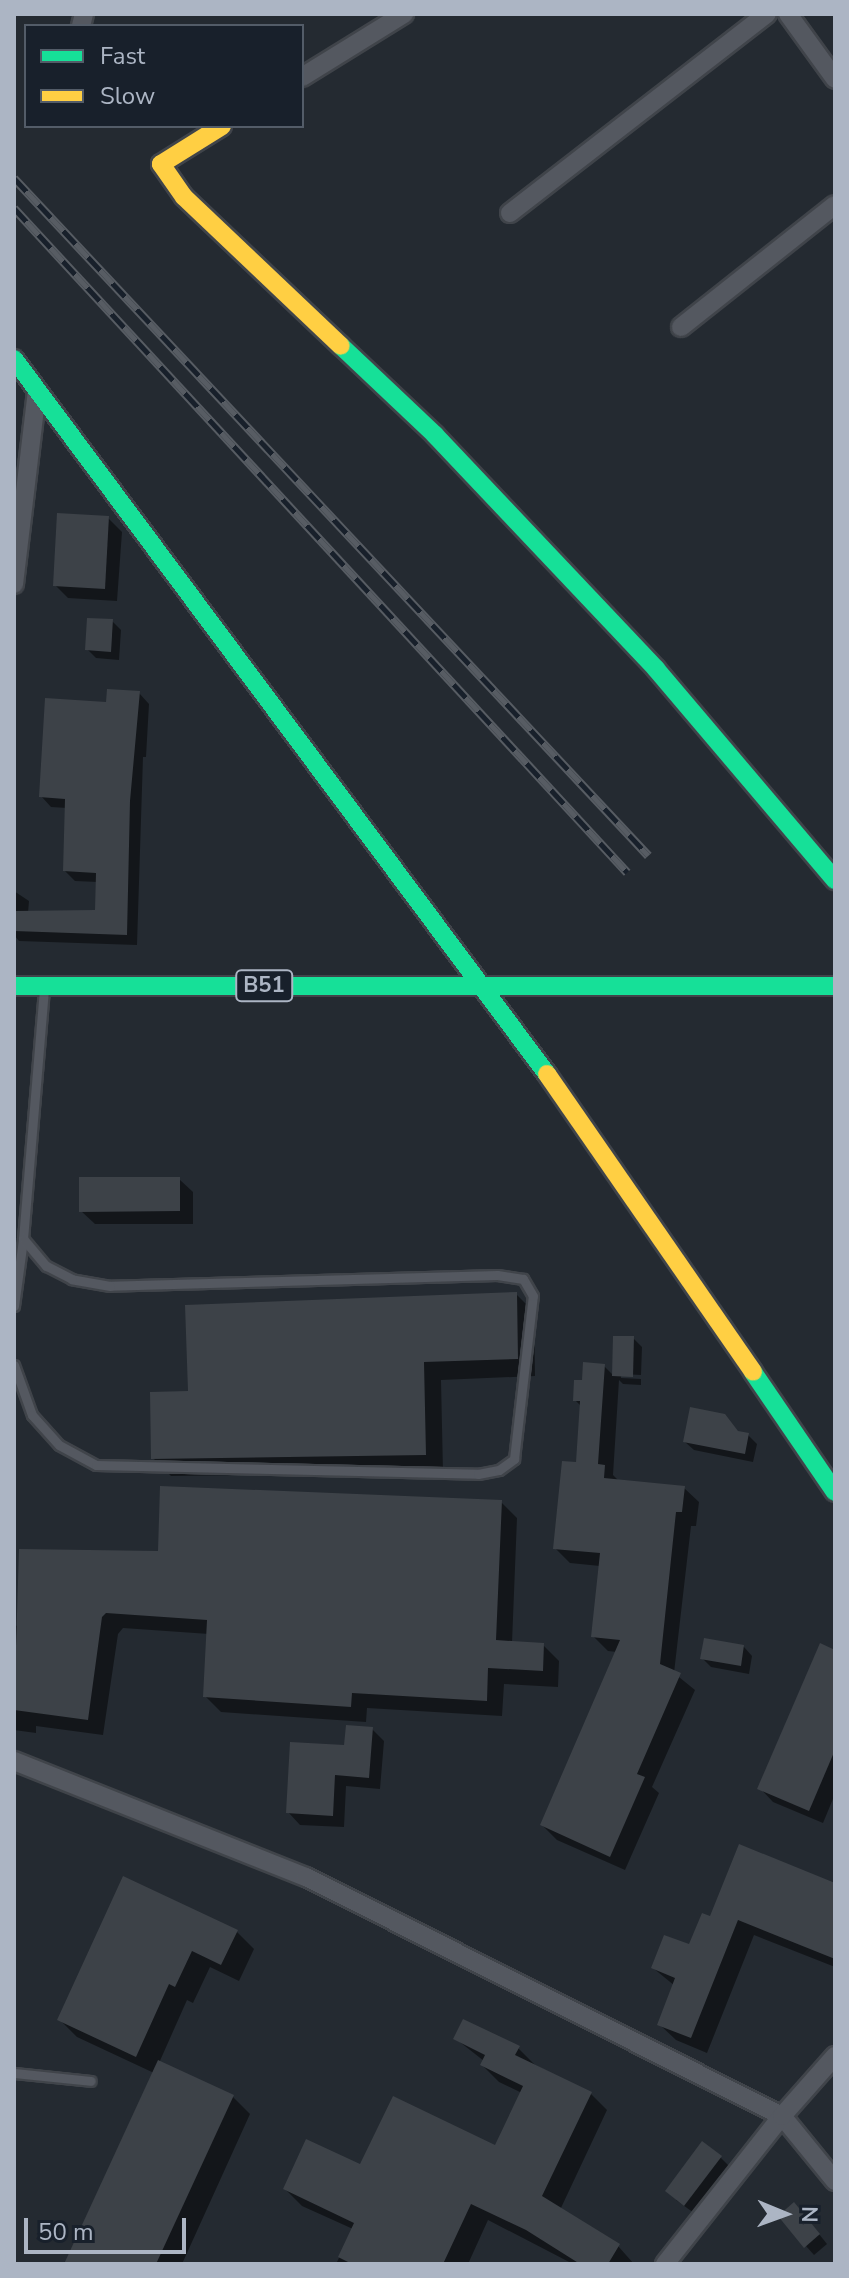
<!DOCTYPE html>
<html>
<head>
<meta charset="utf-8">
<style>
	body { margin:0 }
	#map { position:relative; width:849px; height:2278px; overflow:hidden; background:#242a31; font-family:"Nunito Sans",sans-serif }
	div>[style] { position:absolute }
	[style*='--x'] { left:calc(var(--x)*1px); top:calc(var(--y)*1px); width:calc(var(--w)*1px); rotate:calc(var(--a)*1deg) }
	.shadow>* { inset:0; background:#0007 }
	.building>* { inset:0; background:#3d4248 }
	.roads { filter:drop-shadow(2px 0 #40444a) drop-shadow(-2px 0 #40444a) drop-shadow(0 2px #40444a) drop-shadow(0 -2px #40444a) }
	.lane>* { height:9px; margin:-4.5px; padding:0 4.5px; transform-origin:4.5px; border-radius:4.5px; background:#545860 }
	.street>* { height:18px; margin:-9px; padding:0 9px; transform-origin:9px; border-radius:9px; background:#545860 }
	.fast>* { height:18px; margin:-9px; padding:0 9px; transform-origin:9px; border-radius:9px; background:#16e098 }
	.slow>* { height:18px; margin:-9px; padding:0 9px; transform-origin:9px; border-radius:9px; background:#ffcf43 }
	.rail>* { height:9px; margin-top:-4.5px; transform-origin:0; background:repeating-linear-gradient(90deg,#18202b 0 18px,#575c63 0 36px); box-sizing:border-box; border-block:2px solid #575c63 }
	span { translate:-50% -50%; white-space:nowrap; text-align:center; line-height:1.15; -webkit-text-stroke:6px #18202b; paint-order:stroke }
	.shield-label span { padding:2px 6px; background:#18202b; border:2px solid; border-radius:6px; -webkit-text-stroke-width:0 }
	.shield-label { font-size:22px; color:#acb5c4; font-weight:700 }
	.frame { position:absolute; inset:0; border:16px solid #acb5c4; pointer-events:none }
	.legend { position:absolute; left:24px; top:24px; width:280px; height:104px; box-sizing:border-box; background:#18202b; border:2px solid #535c68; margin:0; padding:10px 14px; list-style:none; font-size:24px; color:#acb5c4 }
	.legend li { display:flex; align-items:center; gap:16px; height:40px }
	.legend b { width:40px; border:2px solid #535c68 }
	.north { position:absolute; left:745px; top:2174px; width:80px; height:80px; -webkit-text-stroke:6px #18202b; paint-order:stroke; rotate:91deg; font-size:22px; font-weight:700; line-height:32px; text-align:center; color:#acb5c4 }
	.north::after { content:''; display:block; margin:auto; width:28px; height:36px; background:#acb5c4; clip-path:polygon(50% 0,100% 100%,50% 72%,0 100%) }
	.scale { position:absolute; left:24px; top:2218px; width:162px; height:36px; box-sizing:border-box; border:4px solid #acb5c4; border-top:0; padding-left:10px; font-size:24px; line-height:28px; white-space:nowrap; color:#acb5c4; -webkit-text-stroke:6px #18202b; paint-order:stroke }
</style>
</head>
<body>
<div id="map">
	<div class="shadow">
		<i style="clip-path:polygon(108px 518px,122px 532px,117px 601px,68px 598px,55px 585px)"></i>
		<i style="clip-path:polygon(112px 621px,121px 630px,119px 660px,96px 658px,87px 649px)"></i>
		<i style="clip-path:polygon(139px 693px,149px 704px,146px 757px,143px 757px,137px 945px,19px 941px,14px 935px,14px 891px,29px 901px,28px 913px,97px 912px,98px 882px,75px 881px,65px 871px,67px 808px,51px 807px,41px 796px,108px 704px)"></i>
		<i style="clip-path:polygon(179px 1179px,193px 1192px,193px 1224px,95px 1224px,81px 1211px)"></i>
		<i style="clip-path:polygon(516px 1294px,534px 1312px,535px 1376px,441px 1380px,443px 1472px,171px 1476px,153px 1458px,190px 1393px)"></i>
		<i style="clip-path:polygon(633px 1338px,642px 1347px,641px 1375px,621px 1374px,621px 1378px,641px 1379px,641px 1385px,623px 1384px,619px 1380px,613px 1475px,619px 1481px,684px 1488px,699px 1502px,696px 1526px,691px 1526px,674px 1673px,695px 1690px,652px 1787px,659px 1793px,625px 1870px,557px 1840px,542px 1825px,617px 1652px,608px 1651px,593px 1636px,600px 1566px,570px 1563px,555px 1548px,578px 1464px,582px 1407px,575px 1400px,583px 1382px,604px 1366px,614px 1376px)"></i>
		<i style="clip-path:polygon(724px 1416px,740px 1434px,748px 1435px,757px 1444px,753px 1462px,694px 1450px,685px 1442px)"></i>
		<i style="clip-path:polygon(501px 1502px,517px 1518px,512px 1643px,543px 1645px,559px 1661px,558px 1687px,504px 1684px,502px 1716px,367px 1708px,366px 1722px,221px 1712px,205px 1696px,209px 1634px,123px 1628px,118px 1634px,103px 1735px,36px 1726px,36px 1733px,14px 1730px,14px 1627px,160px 1553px)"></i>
		<i style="clip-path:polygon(744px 1647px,752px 1656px,749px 1674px,711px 1667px,702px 1658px)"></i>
		<i style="clip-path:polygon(835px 1652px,835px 1794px,823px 1823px,773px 1802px,760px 1788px)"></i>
		<i style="clip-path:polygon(372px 1729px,384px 1741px,380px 1789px,346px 1786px,344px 1827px,300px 1825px,288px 1812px,346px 1747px)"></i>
		<i style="clip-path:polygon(124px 1879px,237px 1932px,254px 1949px,239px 1981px,210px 1967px,193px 2003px,187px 2000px,159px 2063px,233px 2097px,250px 2114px,182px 2264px,66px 2264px,154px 2073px,77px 2037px,59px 2019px)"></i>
		<i style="clip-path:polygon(835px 1885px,835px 1967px,754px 1935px,707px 2053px,676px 2040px,659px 2024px,675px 1986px,653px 1968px,690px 1947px,711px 1919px)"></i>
		<i style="clip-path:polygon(456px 2039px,518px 2048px,535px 2065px,590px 2093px,607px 2110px,560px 2210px,618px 2246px,634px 2264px,573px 2264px,488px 2220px,468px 2264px,336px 2264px,353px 2229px,302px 2206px,285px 2189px,361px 2167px,496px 2148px,522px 2093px,499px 2082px,482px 2065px,484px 2061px)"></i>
		<i style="clip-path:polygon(720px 2157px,729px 2166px,694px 2213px,676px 2200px)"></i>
		<i style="clip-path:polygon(803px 2214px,827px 2244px,814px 2255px,806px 2246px)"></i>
	</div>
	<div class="building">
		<i style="clip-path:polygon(57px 513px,109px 516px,105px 589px,53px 586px)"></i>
		<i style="clip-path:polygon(87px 618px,113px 619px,111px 652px,85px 650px)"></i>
		<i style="clip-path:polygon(107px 689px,140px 691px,130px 801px,127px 935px,14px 931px,14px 911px,95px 910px,96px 873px,63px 871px,65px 799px,39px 797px,45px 698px,106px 702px)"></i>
		<i style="clip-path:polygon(79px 1177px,180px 1177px,180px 1211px,79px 1212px)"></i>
		<i style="clip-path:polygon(517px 1292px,518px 1359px,424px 1362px,426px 1455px,151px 1459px,150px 1392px,188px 1391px,185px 1305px)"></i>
		<i style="clip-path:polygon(613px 1336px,634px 1336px,633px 1377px,612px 1376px)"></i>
		<i style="clip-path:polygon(583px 1362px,605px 1364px,598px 1464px,605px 1465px,604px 1478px,685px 1486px,682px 1512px,676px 1512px,660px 1664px,681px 1673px,637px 1774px,645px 1777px,610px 1857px,540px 1825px,620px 1640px,591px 1637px,600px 1553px,553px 1549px,562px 1461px,576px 1462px,580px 1401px,573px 1401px,574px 1380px,582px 1380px)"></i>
		<i style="clip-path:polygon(690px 1407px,725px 1414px,738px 1431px,749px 1433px,745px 1454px,683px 1442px)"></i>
		<i style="clip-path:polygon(160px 1486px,502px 1500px,496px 1640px,544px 1643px,543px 1671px,488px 1668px,487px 1701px,352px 1693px,351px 1707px,203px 1697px,207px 1620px,106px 1613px,102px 1617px,88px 1720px,14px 1710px,19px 1549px,158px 1551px)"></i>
		<i style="clip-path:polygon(704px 1638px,744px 1645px,741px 1666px,700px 1659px)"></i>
		<i style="clip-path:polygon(820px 1643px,835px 1650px,835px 1750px,809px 1811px,757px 1789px)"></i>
		<i style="clip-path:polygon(346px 1725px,373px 1727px,369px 1778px,335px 1775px,333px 1816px,286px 1813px,290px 1742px,344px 1745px)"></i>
		<i style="clip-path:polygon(739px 1844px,835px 1883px,835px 1959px,738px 1920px,691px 2038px,657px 2025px,675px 1978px,651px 1968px,664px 1935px,689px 1944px,702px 1913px,710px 1916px)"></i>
		<i style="clip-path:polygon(123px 1876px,238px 1930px,221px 1965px,192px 1951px,175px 1987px,169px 1984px,136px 2057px,57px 2020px)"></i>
		<i style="clip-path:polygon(463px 2019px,520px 2046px,515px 2055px,592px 2092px,542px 2196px,620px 2244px,608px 2264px,580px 2264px,526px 2230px,471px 2204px,443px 2264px,352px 2264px,338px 2257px,354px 2223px,283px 2189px,306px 2139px,360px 2164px,393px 2096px,495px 2145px,523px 2086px,480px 2065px,485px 2055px,453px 2039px)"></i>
		<i style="clip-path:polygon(158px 2060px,234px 2095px,156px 2264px,64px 2264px)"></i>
		<i style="clip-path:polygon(702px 2141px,722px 2156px,684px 2206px,665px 2191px)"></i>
		<i style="clip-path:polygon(794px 2202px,820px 2234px,804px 2248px,778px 2216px)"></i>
	</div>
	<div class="roads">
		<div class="lane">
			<i style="--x:14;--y:1306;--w:68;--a:-82.3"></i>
			<i style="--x:23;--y:1239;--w:249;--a:-85.2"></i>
			<i style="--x:14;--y:1365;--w:53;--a:70.2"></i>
			<i style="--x:32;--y:1415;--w:40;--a:48"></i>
			<i style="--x:59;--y:1445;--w:42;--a:28.4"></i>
			<i style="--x:96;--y:1465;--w:382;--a:1.3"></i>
			<i style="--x:478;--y:1474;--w:21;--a:-11"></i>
			<i style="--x:499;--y:1470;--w:19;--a:-36"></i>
			<i style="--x:514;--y:1459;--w:164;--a:-83.4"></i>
			<i style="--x:533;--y:1296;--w:20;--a:-120"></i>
			<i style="--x:523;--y:1279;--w:26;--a:-171"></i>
			<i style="--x:497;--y:1275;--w:387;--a:178.4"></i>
			<i style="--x:110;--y:1286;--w:39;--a:-170"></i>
			<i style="--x:72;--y:1279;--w:29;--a:-153"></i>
			<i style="--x:46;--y:1266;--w:35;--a:-130"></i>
			<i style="--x:14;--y:2073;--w:77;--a:5.9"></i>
		</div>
		<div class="street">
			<i style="--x:788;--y:14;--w:80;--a:54.1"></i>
			<i style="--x:81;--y:26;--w:12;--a:-76"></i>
			<i style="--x:302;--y:77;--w:120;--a:-31.7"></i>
			<i style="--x:510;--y:213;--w:325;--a:-37.8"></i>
			<i style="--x:681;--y:327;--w:196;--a:-38.4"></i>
			<i style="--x:14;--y:584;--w:195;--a:-83.2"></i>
			<i style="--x:14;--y:1761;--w:314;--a:21.7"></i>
			<i style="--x:306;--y:1877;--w:533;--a:26.66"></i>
			<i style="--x:782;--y:2116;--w:84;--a:50.8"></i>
			<i style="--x:665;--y:2264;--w:189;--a:-51.7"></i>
			<i style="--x:782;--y:2116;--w:80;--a:-48.5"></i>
		</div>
		<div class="fast">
			<i style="--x:341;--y:346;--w:129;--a:43.4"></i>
			<i style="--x:435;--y:435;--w:322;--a:46.6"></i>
			<i style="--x:656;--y:669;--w:277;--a:49.7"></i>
			<i style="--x:14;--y:359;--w:892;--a:53.3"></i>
			<i style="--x:14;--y:986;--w:821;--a:0"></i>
			<i style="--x:753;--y:1372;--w:145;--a:55.7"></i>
		</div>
		<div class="slow">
			<i style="--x:222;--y:126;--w:72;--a:148.1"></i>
			<i style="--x:161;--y:164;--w:40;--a:55.1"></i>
			<i style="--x:184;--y:197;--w:216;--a:43.5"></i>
			<i style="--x:547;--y:1074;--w:362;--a:55.3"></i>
		</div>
	</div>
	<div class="rail">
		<i style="--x:14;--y:178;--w:928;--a:46.88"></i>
		<i style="--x:14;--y:208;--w:904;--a:47.29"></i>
	</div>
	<div class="shield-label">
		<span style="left:264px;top:986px">B51</span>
	</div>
	<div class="frame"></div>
	<ul class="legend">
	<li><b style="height:10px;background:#16e098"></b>Fast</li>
	<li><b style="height:10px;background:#ffcf43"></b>Slow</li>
	</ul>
	<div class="north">N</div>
	<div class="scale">50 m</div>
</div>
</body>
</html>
